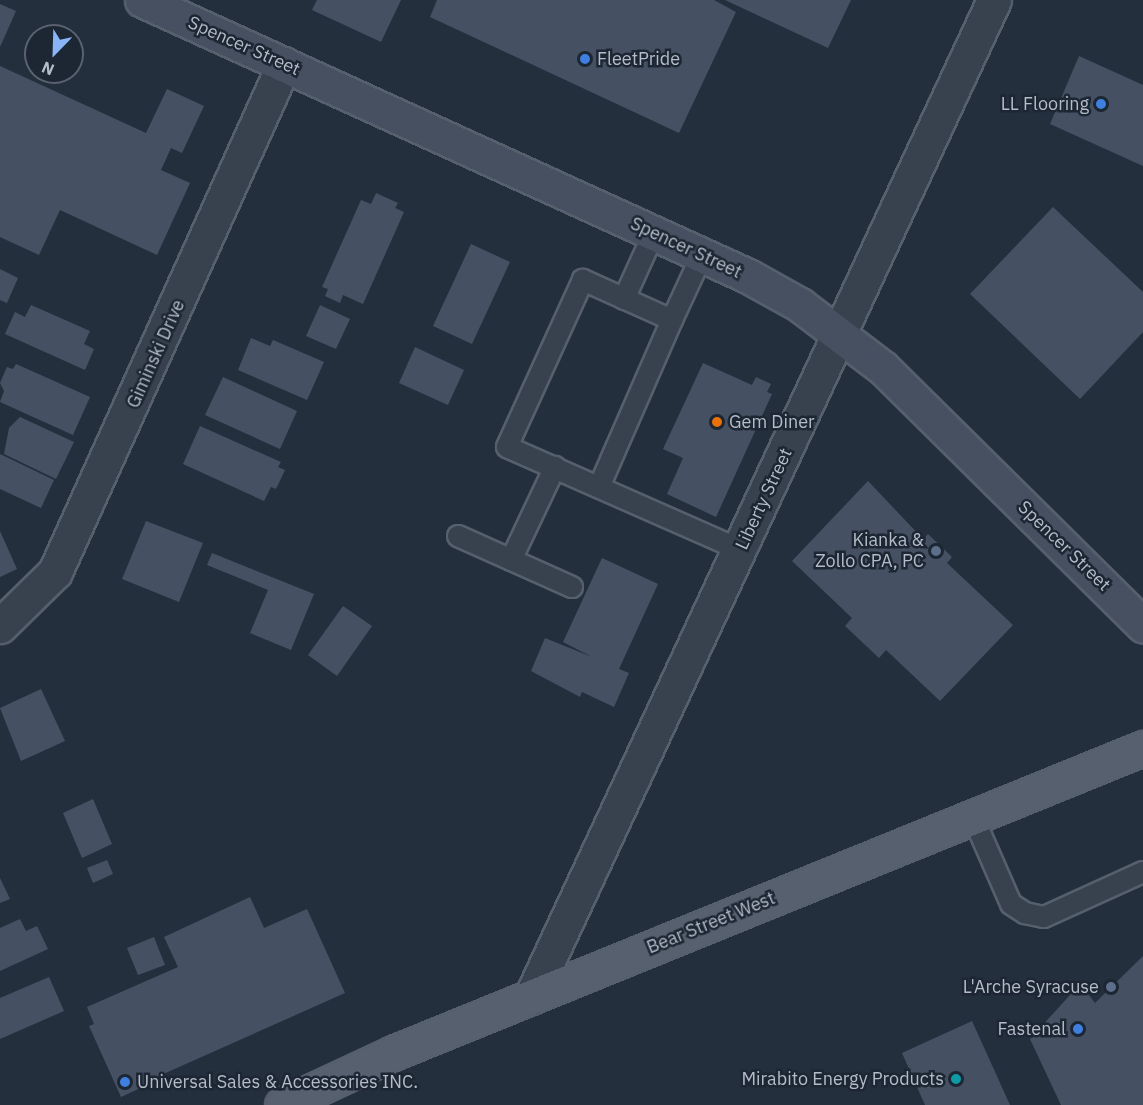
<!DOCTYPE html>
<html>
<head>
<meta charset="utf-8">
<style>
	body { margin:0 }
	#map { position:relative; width:1143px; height:1105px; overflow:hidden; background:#242f3e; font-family:"IBM Plex Sans",sans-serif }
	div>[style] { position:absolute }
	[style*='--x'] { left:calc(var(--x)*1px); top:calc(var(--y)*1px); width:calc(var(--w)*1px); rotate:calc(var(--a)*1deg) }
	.building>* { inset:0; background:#455162 }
	.roads { filter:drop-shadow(2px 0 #565f6c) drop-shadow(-2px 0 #565f6c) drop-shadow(0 2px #565f6c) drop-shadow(0 -2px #565f6c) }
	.service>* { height:20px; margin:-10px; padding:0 10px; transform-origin:10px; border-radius:10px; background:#38414e }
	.minor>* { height:33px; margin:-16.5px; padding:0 16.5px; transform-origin:16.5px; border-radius:16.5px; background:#38414e }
	.secondary>* { height:33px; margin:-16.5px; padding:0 16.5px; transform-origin:16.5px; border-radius:16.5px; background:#465061 }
	.primary>* { height:33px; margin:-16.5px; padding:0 16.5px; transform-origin:16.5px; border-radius:16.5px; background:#56606e }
	.dots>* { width:16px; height:16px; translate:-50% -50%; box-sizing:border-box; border:3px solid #1d2633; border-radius:50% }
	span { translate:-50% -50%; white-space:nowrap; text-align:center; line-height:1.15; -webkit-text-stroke:5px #1d2633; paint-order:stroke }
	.street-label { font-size:18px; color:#b4bcc9 }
	.poi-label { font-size:18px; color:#b4bcc9 }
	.left { translate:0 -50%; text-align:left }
	.right { translate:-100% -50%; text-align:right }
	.north { position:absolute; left:24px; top:24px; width:60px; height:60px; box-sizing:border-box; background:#1d2633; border:2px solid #59626f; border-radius:50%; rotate:203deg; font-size:16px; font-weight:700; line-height:24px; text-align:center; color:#b4bcc9 }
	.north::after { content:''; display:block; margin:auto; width:21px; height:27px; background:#8ab4f8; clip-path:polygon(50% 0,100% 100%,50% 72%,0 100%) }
</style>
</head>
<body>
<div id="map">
	<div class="building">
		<i style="clip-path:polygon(317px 0,401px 0,381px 42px,312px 10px)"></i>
		<i style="clip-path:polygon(437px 0,714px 0,736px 12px,679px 133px,430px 17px)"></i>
		<i style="clip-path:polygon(725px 0,851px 0,828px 48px)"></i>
		<i style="clip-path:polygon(0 4px,16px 11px,0 47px)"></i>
		<i style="clip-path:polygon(1079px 56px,1143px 85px,1143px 166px,1050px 124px)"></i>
		<i style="clip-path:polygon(0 66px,146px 133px,167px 89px,204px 106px,182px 153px,171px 148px,161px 170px,190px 183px,157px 255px,60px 210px,39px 255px,0 237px)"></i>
		<i style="clip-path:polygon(376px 193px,398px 203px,395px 208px,404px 212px,363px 304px,343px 295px,340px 303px,325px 296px,328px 289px,322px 287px,361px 200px,371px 204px)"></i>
		<i style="clip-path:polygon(1053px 207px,1143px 292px,1143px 332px,1080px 399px,970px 294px)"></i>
		<i style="clip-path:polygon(471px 244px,510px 262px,472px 344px,433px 326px)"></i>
		<i style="clip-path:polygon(0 269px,18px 278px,7px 303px,0 300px)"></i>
		<i style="clip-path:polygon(31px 305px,90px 331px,84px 344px,94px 349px,85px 370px,5px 334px,15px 312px,25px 317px)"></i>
		<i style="clip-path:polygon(320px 305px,350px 319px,336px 349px,306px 336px)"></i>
		<i style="clip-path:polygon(251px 338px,270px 346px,273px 340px,324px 362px,307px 400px,238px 370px)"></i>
		<i style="clip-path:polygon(415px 347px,464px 370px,448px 405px,399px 383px)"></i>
		<i style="clip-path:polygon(703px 363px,752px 385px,756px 377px,771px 384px,767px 392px,772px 394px,716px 517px,667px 494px,683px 458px,663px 449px)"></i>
		<i style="clip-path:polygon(16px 364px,90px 397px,73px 435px,0 402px,4px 391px,0 383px,7px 367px,13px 369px)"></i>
		<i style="clip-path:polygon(223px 377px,297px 411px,280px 449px,205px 415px)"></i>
		<i style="clip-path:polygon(20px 417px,74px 442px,56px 479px,4px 454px,9px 428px)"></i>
		<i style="clip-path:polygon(200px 426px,281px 462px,278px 467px,285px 470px,276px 489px,271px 487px,264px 501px,183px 464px)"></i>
		<i style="clip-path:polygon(0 454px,54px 480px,41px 508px,0 489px)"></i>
		<i style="clip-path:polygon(868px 481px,923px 539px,928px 534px,952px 557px,947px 563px,1013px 625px,940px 701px,886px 650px,879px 658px,845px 626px,852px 618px,792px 561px)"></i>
		<i style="clip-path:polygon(146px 521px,203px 543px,179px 602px,122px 579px)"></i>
		<i style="clip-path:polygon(0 531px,17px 569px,0 577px)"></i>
		<i style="clip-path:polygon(212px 553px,314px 594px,291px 650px,250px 633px,268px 590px,207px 565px)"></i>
		<i style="clip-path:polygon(602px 558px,658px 584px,619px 669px,629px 673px,614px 707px,582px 692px,580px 697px,531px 671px,545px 638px,592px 657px,563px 642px)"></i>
		<i style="clip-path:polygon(343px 606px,372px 626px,337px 676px,308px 655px)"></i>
		<i style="clip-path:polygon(41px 689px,65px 741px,21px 761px,0 708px)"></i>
		<i style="clip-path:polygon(93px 799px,112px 844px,82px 858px,63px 813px)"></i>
		<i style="clip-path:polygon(107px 860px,113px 874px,93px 883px,87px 868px)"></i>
		<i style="clip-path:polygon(0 878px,10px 899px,0 903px)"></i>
		<i style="clip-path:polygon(250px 897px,264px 928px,307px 909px,345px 993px,161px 1075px,162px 1078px,121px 1097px,89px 1026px,94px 1024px,87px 1007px,178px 967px,164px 937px)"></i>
		<i style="clip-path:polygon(20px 919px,26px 931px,37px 926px,48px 949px,0 971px,0 928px)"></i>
		<i style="clip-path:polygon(154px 937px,165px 965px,138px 975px,127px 948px)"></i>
		<i style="clip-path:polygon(1143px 956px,1143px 1105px,1061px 1105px,1030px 1039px,1080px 984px,1095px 1003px)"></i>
		<i style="clip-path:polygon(49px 977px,64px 1011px,0 1039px,0 998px)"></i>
		<i style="clip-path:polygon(972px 1021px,1010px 1105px,925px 1105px,902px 1053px)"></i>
	</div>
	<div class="roads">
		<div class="service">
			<i style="--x:702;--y:255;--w:72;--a:114.8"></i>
			<i style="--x:672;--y:320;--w:98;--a:-155.8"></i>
			<i style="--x:583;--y:280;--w:183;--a:114.5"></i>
			<i style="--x:507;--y:447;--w:255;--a:23.8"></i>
			<i style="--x:624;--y:299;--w:72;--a:-65.6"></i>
			<i style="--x:599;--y:487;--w:182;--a:-66.4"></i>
			<i style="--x:458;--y:536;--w:125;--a:24.1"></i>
			<i style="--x:511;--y:560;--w:103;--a:-64.7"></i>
			<i style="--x:973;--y:817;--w:95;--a:66.4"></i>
			<i style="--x:1011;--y:904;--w:17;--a:33"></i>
			<i style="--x:1025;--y:913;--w:19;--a:12"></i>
			<i style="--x:1044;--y:917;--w:109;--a:-24.4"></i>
		</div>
		<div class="minor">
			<i style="--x:0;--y:626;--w:77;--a:-44.5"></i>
			<i style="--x:55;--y:572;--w:557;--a:-65.73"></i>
			<i style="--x:531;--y:997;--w:1099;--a:-65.09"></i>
		</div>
		<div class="secondary">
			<i style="--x:142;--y:0;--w:666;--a:24.49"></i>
			<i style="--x:748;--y:276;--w:60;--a:29.1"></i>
			<i style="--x:800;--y:305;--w:104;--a:37.2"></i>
			<i style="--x:883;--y:368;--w:366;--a:44.7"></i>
		</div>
		<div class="primary">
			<i style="--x:282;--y:1105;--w:123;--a:-25.1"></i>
			<i style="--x:393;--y:1053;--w:810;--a:-22.13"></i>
		</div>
	</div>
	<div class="dots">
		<i style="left:585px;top:59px;background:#3f7fe0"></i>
		<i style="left:1101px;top:104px;background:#3f7fe0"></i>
		<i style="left:717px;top:422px;background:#e8710a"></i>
		<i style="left:936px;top:551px;background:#5c6f8a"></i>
		<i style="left:1111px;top:987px;background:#5c6f8a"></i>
		<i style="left:1078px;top:1029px;background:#3f7fe0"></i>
		<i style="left:956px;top:1079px;background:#0f9aa8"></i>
		<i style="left:125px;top:1082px;background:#3f7fe0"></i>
	</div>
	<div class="street-label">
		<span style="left:244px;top:46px;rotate:24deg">Spencer Street</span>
		<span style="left:686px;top:248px;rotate:25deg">Spencer Street</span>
		<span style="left:156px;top:354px;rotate:-66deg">Giminski Drive</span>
		<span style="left:764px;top:499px;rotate:-65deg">Liberty Street</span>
		<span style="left:1064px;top:546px;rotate:44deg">Spencer Street</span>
		<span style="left:711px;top:923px;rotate:-22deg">Bear Street West</span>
	</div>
	<div class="poi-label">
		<span class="left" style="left:597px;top:59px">FleetPride</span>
		<span class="right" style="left:1089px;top:104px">LL Flooring</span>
		<span class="left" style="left:729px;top:422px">Gem Diner</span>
		<span class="right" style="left:924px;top:551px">Kianka &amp;<br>Zollo CPA, PC</span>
		<span class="right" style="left:1099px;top:987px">L'Arche Syracuse</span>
		<span class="right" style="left:1066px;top:1029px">Fastenal</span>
		<span class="right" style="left:944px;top:1079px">Mirabito Energy Products</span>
		<span class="left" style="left:137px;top:1082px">Universal Sales &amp; Accessories INC.</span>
	</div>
	<div class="north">N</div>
</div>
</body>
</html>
